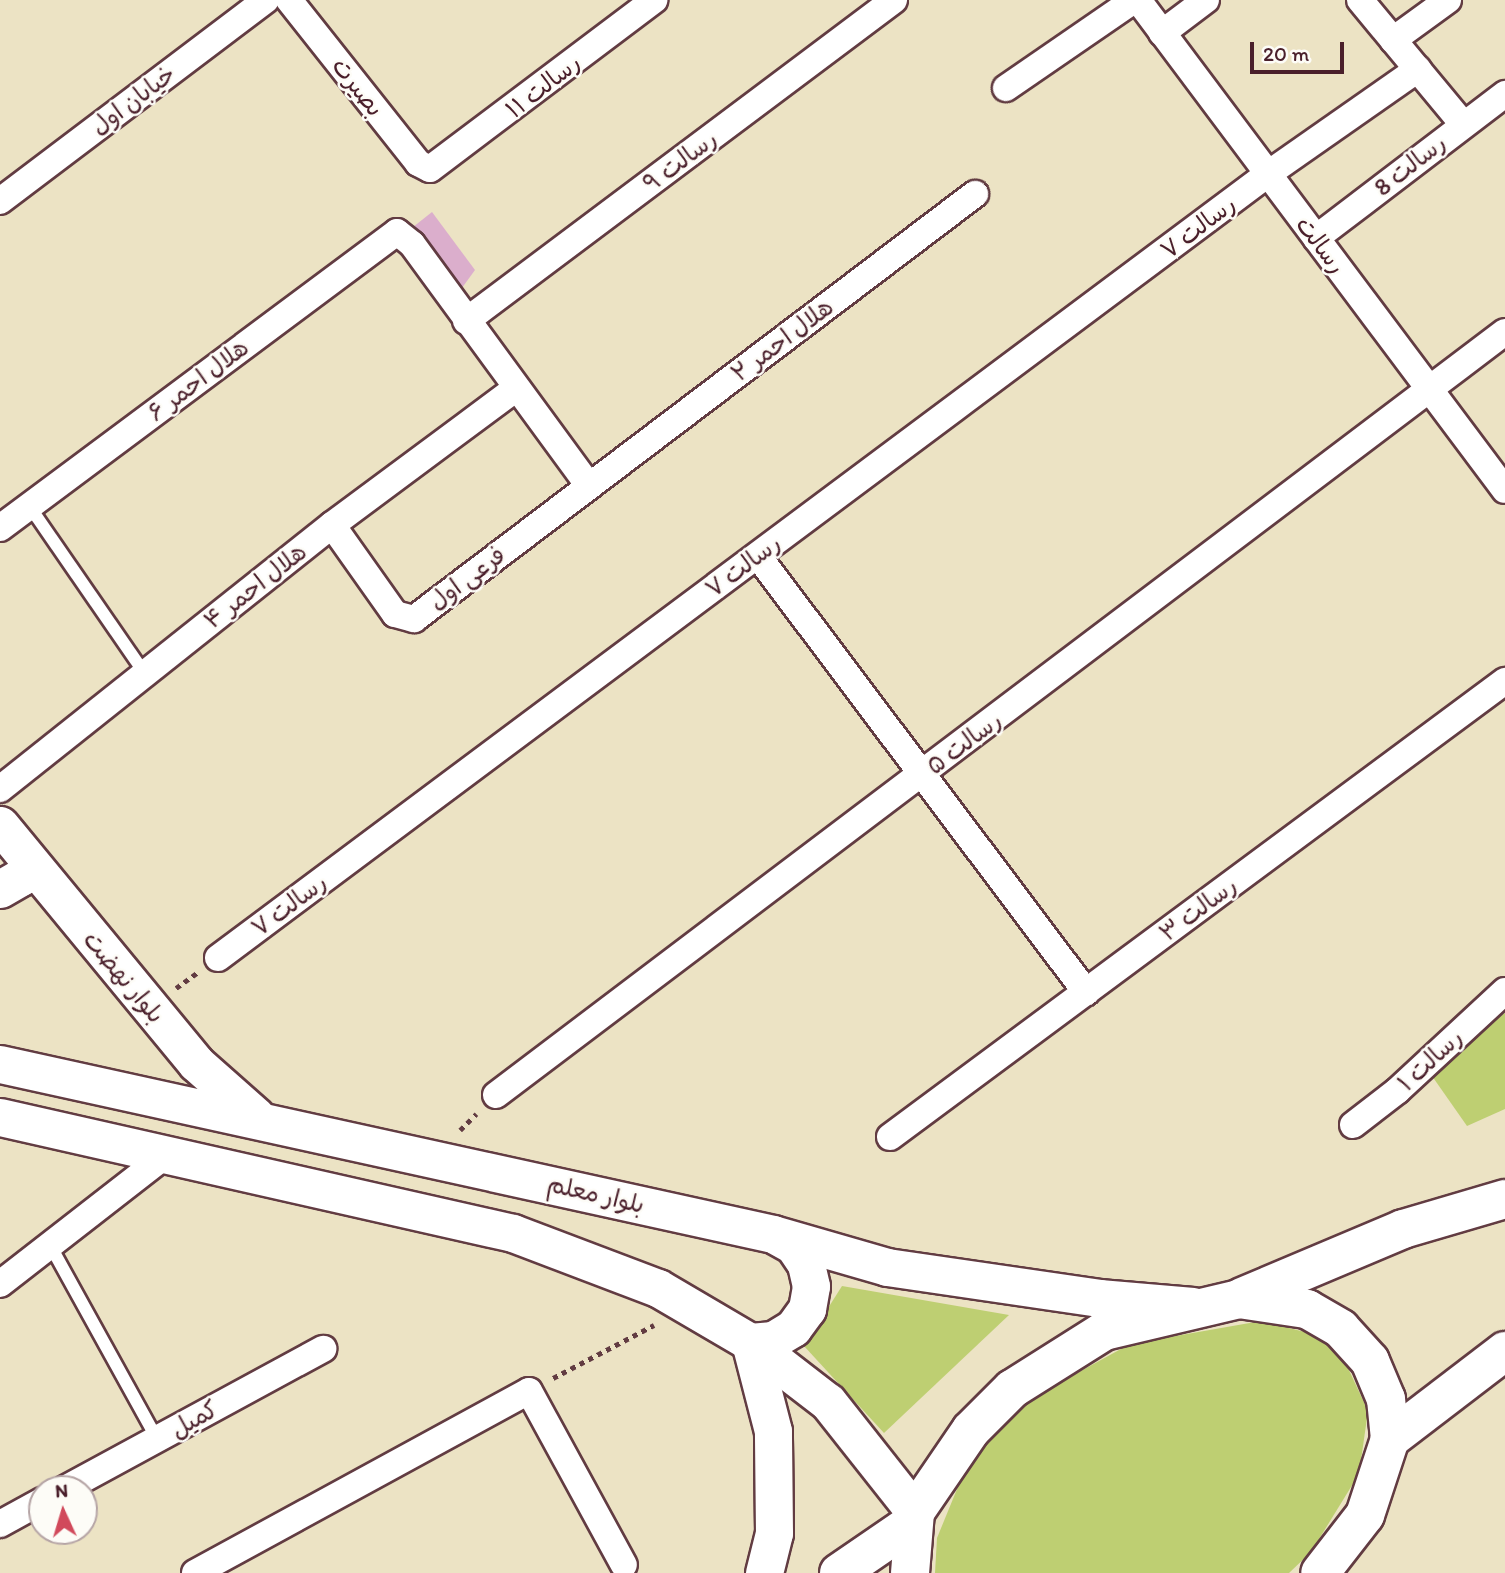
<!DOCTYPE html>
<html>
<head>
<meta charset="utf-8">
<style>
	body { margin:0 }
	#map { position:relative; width:1505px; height:1573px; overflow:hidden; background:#ece3c4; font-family:Itim,"Playpen Sans Arabic",sans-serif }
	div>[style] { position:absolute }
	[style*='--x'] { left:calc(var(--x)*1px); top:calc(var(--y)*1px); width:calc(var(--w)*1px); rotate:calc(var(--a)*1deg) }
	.green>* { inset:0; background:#becf72 }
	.building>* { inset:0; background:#dbaecc }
	.path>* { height:4.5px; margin-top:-2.25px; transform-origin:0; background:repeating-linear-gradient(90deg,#623c42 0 5px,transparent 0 10px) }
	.roads { filter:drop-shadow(2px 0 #623c42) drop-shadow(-2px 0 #623c42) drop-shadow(0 2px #623c42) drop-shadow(0 -2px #623c42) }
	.lane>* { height:12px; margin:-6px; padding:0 6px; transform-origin:6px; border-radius:6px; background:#fff }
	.street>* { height:26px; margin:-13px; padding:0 13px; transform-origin:13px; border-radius:13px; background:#fff }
	.secondary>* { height:37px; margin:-18.5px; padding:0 18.5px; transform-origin:18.5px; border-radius:18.5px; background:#fff }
	.primary>* { height:38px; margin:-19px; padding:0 19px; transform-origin:19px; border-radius:19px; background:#fff }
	span { translate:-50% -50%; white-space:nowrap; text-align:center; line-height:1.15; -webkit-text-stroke:5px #fdfcf7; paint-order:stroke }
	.street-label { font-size:24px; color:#4a1f2b }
	.north { position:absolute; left:28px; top:1475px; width:70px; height:70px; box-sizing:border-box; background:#fdfcf7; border:2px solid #b5a4a5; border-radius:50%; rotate:356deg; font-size:19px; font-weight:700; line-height:28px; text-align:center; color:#4a1f2b }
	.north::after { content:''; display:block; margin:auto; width:24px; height:32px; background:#d1495b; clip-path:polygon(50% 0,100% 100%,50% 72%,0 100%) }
	.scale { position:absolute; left:1250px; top:42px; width:94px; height:32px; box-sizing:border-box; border:4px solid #4a1f2b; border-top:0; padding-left:9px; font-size:21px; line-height:24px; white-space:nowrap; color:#4a1f2b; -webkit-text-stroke:5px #fdfcf7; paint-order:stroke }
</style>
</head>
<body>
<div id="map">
	<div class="green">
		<i style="clip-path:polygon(1505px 1013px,1505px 1109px,1467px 1126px,1425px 1066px)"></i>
		<i style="clip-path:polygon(842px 1286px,1009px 1315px,884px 1433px,804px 1346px)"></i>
		<i style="clip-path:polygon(1261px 1321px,1317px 1335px,1348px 1368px,1368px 1411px,1359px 1474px,1311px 1552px,1289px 1573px,935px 1573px,937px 1538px,964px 1472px,1019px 1405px,1130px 1344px)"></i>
	</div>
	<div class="building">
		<i style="clip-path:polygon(432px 212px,475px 270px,459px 292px,408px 231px)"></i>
	</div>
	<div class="path">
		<i style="--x:176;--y:988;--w:26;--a:-36"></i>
		<i style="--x:460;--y:1130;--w:23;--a:-45"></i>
		<i style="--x:553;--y:1378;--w:114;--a:-27.7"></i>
	</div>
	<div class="roads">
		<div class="lane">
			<i style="--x:30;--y:507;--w:203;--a:55.4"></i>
			<i style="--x:50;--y:1245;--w:222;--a:61.1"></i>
		</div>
		<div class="street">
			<i style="--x:289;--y:0;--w:208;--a:51.6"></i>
			<i style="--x:418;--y:163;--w:13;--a:27"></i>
			<i style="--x:430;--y:169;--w:281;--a:-37"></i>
			<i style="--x:1138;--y:0;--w:612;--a:53.17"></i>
			<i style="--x:1360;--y:0;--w:161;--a:50.3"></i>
			<i style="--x:1162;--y:33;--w:55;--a:-36.9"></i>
			<i style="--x:1393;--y:40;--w:68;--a:-36"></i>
			<i style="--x:1006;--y:88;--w:155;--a:-34.5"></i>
			<i style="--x:0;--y:201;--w:333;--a:-37.1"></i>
			<i style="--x:1316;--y:238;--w:238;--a:-37.3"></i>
			<i style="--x:466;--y:321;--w:535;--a:-36.87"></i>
			<i style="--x:332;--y:525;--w:109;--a:54.7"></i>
			<i style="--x:395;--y:614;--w:20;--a:15"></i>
			<i style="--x:414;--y:619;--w:704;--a:-37.15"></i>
			<i style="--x:0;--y:528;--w:495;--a:-36.7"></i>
			<i style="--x:397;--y:232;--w:19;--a:39"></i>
			<i style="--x:412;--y:244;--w:300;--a:53.8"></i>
			<i style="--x:758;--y:556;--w:546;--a:53.05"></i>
			<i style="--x:0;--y:789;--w:424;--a:-38.5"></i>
			<i style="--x:332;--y:525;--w:228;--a:-36.6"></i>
			<i style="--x:218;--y:958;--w:1310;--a:-36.75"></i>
			<i style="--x:1268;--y:174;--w:183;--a:-35"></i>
			<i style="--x:496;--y:1095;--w:1265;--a:-37.1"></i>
			<i style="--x:1353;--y:1125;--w:56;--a:-37.7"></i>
			<i style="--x:1397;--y:1091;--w:147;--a:-42.8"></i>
			<i style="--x:890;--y:1137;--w:766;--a:-36.56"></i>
			<i style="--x:0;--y:1284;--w:213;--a:-37.9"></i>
			<i style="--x:65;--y:1489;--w:294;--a:-28.5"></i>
			<i style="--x:0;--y:1524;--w:48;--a:-28.7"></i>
			<i style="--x:195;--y:1573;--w:380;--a:-28.6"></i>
			<i style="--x:529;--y:1391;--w:198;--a:61.4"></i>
		</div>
		<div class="secondary">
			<i style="--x:0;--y:825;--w:308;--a:50.5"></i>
			<i style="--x:196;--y:1063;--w:80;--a:41.5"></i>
			<i style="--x:0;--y:889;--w:24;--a:-30"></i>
			<i style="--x:21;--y:877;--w:17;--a:-59"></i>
			<i style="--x:0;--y:1064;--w:791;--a:12.4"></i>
			<i style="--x:773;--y:1234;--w:119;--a:16.1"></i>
			<i style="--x:887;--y:1267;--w:214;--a:8.3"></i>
			<i style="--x:1099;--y:1298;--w:94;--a:4.9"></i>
			<i style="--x:0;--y:1117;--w:526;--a:12.74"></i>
			<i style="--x:513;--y:1233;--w:155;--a:20.8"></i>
			<i style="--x:658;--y:1288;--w:107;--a:30.4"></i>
			<i style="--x:750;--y:1342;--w:98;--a:37.6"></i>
			<i style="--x:828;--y:1402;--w:140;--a:51.7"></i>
			<i style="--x:764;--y:1573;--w:41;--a:-76"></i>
			<i style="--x:774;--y:1533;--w:102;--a:-90.6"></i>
			<i style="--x:773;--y:1431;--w:92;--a:-104.5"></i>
			<i style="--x:750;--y:1342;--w:23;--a:-5"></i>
			<i style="--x:773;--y:1340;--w:23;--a:-31"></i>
			<i style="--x:793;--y:1328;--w:24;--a:-54"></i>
			<i style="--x:807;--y:1309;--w:23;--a:-80"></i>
			<i style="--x:811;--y:1286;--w:23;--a:-103"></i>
			<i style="--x:806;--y:1264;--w:23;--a:-124"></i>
			<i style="--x:793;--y:1245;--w:18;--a:-151"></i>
		</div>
		<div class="primary">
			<i style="--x:1242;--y:1297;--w:175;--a:-22.9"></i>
			<i style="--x:1403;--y:1229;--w:106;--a:-16.4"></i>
			<i style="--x:1390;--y:1439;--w:145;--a:-37.4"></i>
			<i style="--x:839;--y:1573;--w:88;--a:-34.4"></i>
			<i style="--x:910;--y:1573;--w:61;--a:-85.3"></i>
			<i style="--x:915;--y:1512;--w:99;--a:-55.7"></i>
			<i style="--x:971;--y:1430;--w:58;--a:-45"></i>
			<i style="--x:1012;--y:1389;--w:109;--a:-32.2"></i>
			<i style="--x:1104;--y:1331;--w:139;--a:-13.3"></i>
			<i style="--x:1239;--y:1299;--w:69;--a:8.4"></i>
			<i style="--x:1307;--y:1309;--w:39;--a:30"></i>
			<i style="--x:1341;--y:1329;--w:43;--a:47.8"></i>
			<i style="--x:1370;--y:1361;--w:41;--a:67.2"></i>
			<i style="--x:1386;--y:1399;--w:40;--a:84.3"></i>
			<i style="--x:1390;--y:1439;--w:80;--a:108.2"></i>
			<i style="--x:1365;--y:1515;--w:73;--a:127.8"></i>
		</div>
	</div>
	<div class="street-label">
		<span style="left:543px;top:86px;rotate:-38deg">رسالت ۱۱</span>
		<span style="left:358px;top:87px;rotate:52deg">بصیرت</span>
		<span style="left:133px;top:100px;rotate:-37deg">خیابان اول</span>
		<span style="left:680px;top:161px;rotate:-37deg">رسالت ۹</span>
		<span style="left:1410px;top:165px;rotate:-38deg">رسالت 8</span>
		<span style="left:1198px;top:227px;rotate:-37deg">رسالت ۷</span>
		<span style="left:1321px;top:245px;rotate:53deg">رسالت</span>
		<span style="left:782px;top:340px;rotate:-37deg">هلال احمر ۲</span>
		<span style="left:198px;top:380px;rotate:-37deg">هلال احمر ۶</span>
		<span style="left:743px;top:566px;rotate:-37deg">رسالت ۷</span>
		<span style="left:467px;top:578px;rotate:-37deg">فرعی اول</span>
		<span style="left:255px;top:586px;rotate:-38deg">هلال احمر ۴</span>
		<span style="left:964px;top:743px;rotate:-37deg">رسالت ۵</span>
		<span style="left:289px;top:905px;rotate:-37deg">رسالت ۷</span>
		<span style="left:1198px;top:909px;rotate:-37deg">رسالت ۳</span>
		<span style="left:124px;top:977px;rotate:50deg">بلوار نهضت</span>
		<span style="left:1430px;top:1060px;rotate:-43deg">رسالت ۱</span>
		<span style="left:596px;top:1194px;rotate:13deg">بلوار معلم</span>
		<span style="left:194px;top:1419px;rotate:-29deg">کمیل</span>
	</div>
	<div class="north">N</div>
	<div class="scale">20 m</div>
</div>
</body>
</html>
